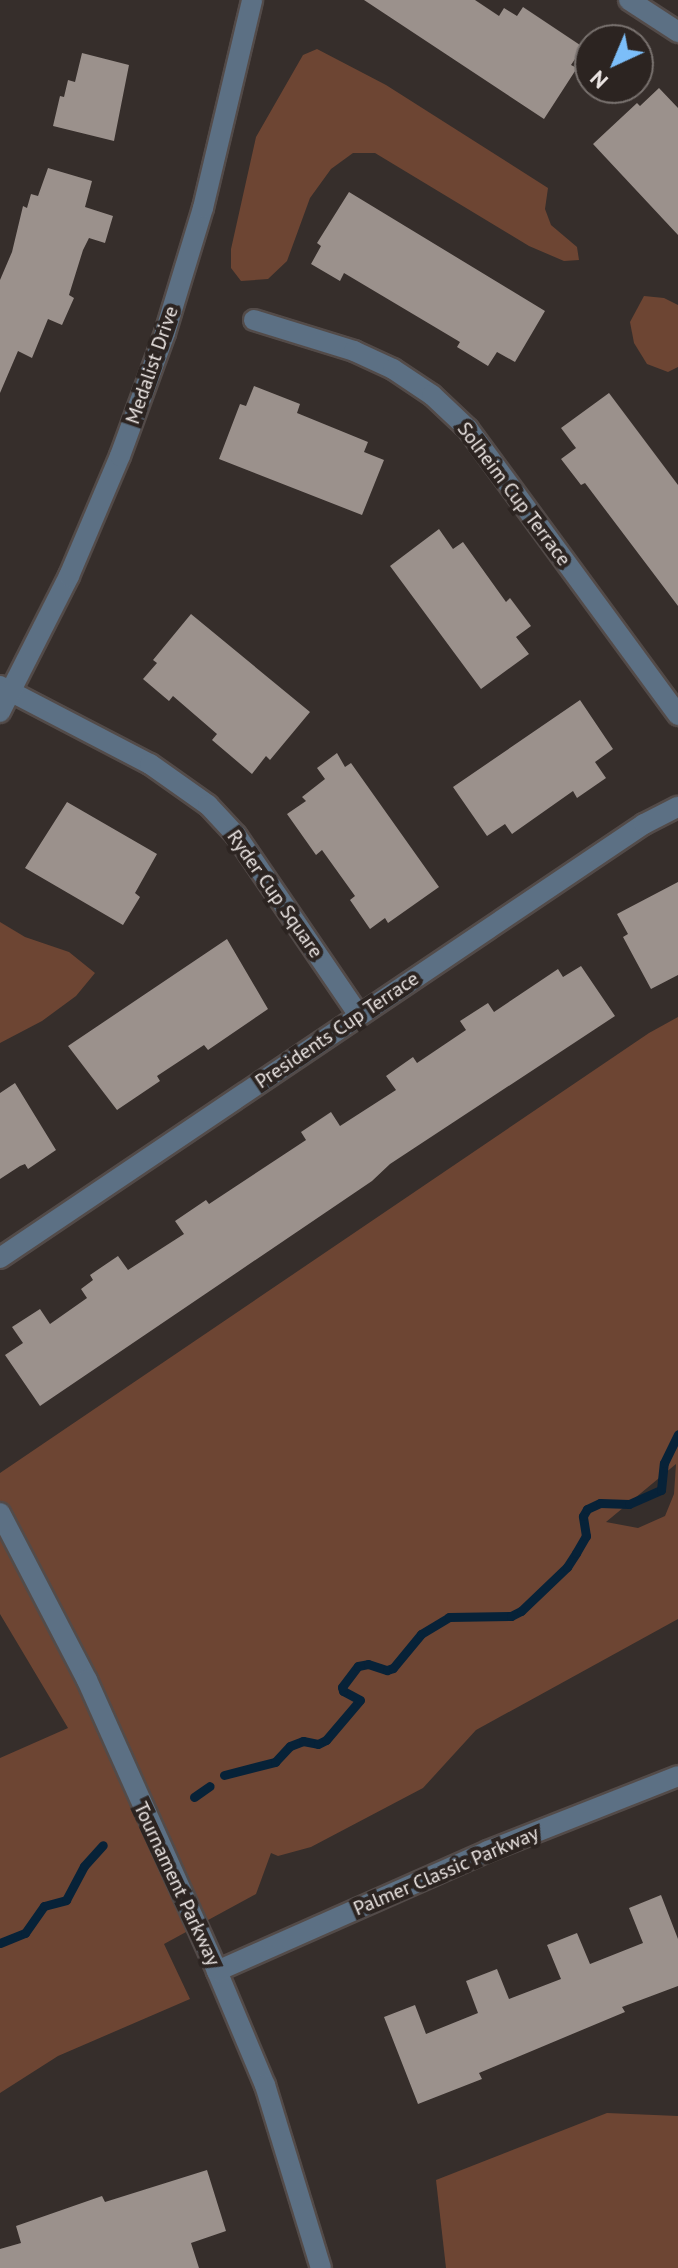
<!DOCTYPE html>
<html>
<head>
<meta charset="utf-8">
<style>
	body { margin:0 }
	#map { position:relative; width:678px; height:2268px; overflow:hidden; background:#362e2b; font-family:"PT Sans",sans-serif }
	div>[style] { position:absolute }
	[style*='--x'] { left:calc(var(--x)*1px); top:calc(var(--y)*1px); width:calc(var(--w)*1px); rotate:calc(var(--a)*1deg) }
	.green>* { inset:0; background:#6d4533 }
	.stream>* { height:9px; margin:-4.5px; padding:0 4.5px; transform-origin:4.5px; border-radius:4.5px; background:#072238 }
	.building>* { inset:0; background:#9b918c }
	.roads { filter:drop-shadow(2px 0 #534b49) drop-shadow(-2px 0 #534b49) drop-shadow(0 2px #534b49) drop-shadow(0 -2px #534b49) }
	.minor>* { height:20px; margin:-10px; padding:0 10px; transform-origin:10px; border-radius:10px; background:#5c7084 }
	span { translate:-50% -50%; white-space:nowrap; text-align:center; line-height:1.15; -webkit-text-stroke:8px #2c2421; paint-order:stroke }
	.street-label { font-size:20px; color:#ece6e4 }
	.north { position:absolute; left:574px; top:24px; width:80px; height:80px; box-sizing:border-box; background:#2c2421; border:2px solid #79726f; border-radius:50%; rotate:224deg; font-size:22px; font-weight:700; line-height:32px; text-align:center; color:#ece6e4 }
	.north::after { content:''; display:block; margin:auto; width:28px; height:36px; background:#7cbef9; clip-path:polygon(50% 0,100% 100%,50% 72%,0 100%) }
</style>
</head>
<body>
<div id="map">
	<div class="green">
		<i style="clip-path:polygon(317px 49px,386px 85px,548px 188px,545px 209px,551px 225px,577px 247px,579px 260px,564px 261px,529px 246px,375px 153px,353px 153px,331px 169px,310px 198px,287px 261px,268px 279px,241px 281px,231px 268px,231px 249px,256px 137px,303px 55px)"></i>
		<i style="clip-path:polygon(644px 296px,664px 298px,678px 305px,678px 367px,668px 372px,647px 364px,634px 343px,630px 322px)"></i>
		<i style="clip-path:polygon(0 922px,25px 937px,69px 952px,95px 973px,76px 996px,42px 1021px,0 1043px)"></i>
		<i style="clip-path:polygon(evenodd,678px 1017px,678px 1619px,476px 1730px,423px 1788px,311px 1847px,278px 1856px,271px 1853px,256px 1894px,164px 1944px,190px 1999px,58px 2056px,0 2093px,0 1758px,68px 1728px,0 1614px,0 1473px,649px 1033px,678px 1017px,676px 1464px,674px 1494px,665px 1516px,638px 1528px,606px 1522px,676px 1464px)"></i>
		<i style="clip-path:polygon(607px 2113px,678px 2116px,678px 2268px,446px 2268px,436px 2180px)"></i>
	</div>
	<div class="stream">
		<i style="--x:224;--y:1775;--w:53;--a:-14.3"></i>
		<i style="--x:275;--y:1762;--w:22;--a:-47"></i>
		<i style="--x:290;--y:1746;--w:14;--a:-21"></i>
		<i style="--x:303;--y:1741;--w:15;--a:11"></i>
		<i style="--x:318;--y:1744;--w:9;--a:-27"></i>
		<i style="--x:326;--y:1740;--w:52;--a:-49.6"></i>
		<i style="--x:360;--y:1700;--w:19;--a:-152"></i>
		<i style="--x:343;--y:1691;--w:4;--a:-104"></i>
		<i style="--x:342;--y:1687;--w:26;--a:-53"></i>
		<i style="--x:358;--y:1666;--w:10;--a:-11"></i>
		<i style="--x:368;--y:1664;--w:20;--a:18"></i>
		<i style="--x:387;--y:1670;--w:6;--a:-18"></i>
		<i style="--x:393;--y:1668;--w:44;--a:-50.5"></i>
		<i style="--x:421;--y:1634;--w:33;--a:-31"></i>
		<i style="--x:449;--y:1617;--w:62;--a:-0.9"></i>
		<i style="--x:511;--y:1616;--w:11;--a:-27"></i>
		<i style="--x:521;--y:1611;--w:64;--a:-43.7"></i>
		<i style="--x:567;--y:1567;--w:17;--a:-57"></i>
		<i style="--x:576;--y:1553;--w:20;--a:-60"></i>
		<i style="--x:586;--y:1536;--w:20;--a:-99"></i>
		<i style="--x:583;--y:1516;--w:8;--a:-60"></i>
		<i style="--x:587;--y:1509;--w:14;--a:-25"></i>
		<i style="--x:600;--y:1503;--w:29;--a:2"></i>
		<i style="--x:629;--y:1504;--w:35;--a:-24"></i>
		<i style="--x:661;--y:1490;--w:27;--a:-84"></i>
		<i style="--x:664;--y:1463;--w:32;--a:-64"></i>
		<i style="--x:194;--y:1797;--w:19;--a:-35"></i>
		<i style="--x:0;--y:1943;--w:27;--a:-22"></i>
		<i style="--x:25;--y:1933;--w:33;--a:-55"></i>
		<i style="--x:44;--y:1906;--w:23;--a:-15"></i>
		<i style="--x:66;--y:1900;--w:38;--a:-62"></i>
		<i style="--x:84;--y:1866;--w:28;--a:-48"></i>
	</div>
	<div class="building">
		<i style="clip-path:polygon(364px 0,475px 0,499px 16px,504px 8px,517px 16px,523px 7px,583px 47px,571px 65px,577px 68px,544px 119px)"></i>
		<i style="clip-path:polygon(82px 53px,129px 65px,114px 141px,53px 126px,60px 96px,64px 97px,68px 80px,75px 82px)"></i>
		<i style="clip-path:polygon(659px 88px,678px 108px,678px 235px,593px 144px,637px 103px,640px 106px)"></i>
		<i style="clip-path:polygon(48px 168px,92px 181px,85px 207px,113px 216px,105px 243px,89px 238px,83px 250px,69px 295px,74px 298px,62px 325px,48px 319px,32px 358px,18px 351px,0 393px,0 280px,12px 252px,23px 206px,27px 208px,31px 194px,38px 196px)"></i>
		<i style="clip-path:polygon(349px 192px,545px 311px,515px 362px,497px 352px,488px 366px,457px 347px,460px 342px,344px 273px,340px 281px,311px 264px,321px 246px,317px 243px)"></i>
		<i style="clip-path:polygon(254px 386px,300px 404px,297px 413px,368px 442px,364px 452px,384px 460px,362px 515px,219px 459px,240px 404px,246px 406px)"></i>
		<i style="clip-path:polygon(609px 393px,678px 485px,678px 606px,585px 483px,581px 485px,561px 459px,576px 448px,561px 428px)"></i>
		<i style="clip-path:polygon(439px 529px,453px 549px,463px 542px,506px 602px,510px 598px,531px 626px,516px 637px,529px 654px,481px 689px,390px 566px)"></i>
		<i style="clip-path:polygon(191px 614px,310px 712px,270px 760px,266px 756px,252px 774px,212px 740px,217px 734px,173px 696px,169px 701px,143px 679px,157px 663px,153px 660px)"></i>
		<i style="clip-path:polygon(580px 700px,613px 749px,595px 762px,606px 778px,577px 798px,573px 791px,512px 834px,505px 824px,487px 836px,453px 787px)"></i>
		<i style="clip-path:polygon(337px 753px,345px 767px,351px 763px,439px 887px,388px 923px,385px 918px,370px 929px,350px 900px,355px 896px,322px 850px,316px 855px,287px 814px,306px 801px,302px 797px,325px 779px,317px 768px)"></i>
		<i style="clip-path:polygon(67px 802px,157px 854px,135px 893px,140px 897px,123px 925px,25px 868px)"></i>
		<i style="clip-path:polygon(678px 882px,678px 975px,651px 989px,623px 937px,628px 934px,617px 914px)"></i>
		<i style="clip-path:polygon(227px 939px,268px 1009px,208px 1050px,204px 1045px,157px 1076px,160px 1081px,117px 1110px,68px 1046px)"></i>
		<i style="clip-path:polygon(581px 966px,615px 1016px,390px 1164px,372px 1181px,40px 1406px,5px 1355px,23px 1343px,12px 1327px,40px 1309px,50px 1324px,87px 1298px,81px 1289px,93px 1280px,90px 1275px,118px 1256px,128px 1270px,184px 1234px,175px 1221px,206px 1200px,209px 1204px,306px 1140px,301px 1132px,331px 1112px,340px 1126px,396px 1090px,386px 1076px,413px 1057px,417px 1063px,466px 1030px,460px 1021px,488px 1003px,494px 1012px,558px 969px,563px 977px)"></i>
		<i style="clip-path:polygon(15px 1083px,56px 1150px,28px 1169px,25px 1164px,20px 1166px,0 1179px,0 1093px)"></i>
		<i style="clip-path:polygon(661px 1895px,678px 1939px,678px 1986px,622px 2007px,625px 2012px,479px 2073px,482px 2079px,418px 2104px,384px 2017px,415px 2005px,426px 2034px,478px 2013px,466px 1981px,497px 1969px,509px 1999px,561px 1979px,547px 1945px,577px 1933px,590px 1964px,643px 1943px,629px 1908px)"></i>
		<i style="clip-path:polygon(207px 2170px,226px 2231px,191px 2243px,199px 2268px,0 2268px,0 2249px,21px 2243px,16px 2226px,102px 2196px,105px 2202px)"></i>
	</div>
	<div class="roads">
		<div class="minor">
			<i style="--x:629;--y:0;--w:59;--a:33.1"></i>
			<i style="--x:254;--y:320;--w:105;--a:17.2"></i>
			<i style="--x:354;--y:351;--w:43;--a:24.8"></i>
			<i style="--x:393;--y:369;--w:47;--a:33.7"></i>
			<i style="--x:432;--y:395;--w:50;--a:43.4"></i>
			<i style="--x:468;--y:429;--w:355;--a:53.7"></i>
			<i style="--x:0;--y:686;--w:169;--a:27.5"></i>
			<i style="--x:150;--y:764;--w:71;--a:35.3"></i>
			<i style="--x:208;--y:805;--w:41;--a:47"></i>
			<i style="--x:236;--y:835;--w:218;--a:55.7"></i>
			<i style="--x:0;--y:712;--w:153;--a:-63.1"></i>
			<i style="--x:69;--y:576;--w:130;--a:-67"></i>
			<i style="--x:120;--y:456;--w:131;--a:-69.9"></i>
			<i style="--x:165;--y:333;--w:131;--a:-73.1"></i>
			<i style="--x:203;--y:208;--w:214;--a:-76.7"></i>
			<i style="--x:0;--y:1258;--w:777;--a:-33.98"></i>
			<i style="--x:644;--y:824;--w:38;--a:-27"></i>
			<i style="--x:0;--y:1513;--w:188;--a:62.5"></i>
			<i style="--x:87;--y:1680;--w:319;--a:65.9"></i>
			<i style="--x:217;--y:1971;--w:124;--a:67.2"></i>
			<i style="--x:265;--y:2085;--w:191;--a:73"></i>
			<i style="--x:217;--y:1971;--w:296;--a:-23.9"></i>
			<i style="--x:488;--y:1851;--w:204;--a:-21.5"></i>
		</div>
	</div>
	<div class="street-label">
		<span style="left:152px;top:365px;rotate:-71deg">Medalist Drive</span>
		<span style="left:514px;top:494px;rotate:53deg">Solheim Cup Terrace</span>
		<span style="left:275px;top:894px;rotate:55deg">Ryder Cup Square</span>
		<span style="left:337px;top:1030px;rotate:-34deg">Presidents Cup Terrace</span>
		<span style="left:446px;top:1871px;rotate:-23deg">Palmer Classic Parkway</span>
		<span style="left:177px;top:1884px;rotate:65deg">Tournament Parkway</span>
	</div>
	<div class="north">N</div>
</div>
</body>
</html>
